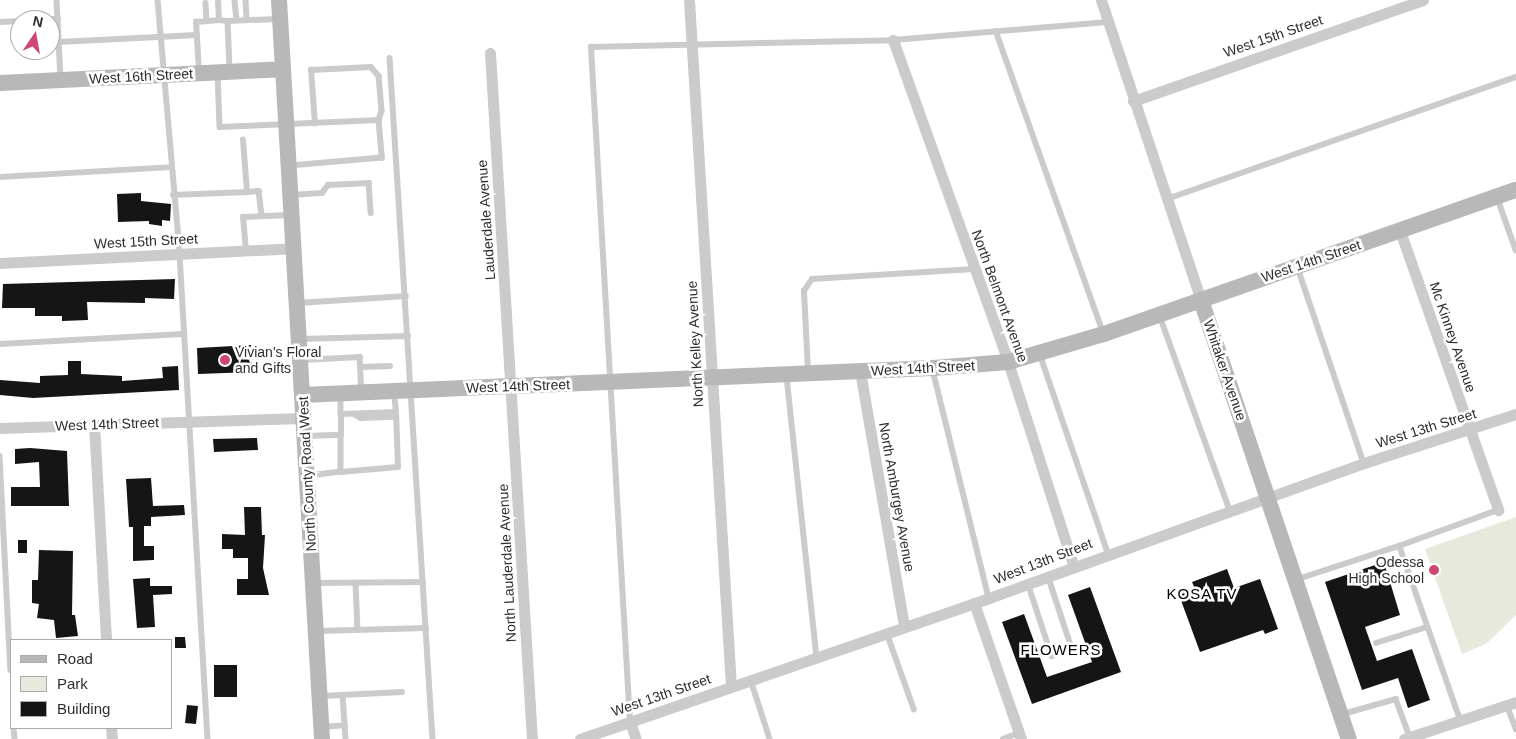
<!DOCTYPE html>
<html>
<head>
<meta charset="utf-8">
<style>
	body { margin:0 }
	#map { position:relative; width:1516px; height:739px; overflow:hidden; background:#fff; font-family:Arial,sans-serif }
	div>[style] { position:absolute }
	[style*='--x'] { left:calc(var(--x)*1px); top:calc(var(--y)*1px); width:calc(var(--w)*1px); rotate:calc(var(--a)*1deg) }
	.green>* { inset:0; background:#e7e9dd }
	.building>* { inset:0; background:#151515 }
	.lane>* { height:5.5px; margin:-2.75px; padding:0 2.75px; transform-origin:2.75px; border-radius:2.75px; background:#cbcbcb }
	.street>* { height:11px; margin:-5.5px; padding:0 5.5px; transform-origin:5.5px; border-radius:5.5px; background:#cbcbcb }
	.secondary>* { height:16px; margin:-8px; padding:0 8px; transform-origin:8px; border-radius:8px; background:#b8b8b8 }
	.dots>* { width:14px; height:14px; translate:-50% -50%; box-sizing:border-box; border:2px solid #fff; border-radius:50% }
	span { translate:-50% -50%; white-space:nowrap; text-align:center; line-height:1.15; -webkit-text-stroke:5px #fff; paint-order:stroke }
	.street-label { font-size:14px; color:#2e2e2e }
	.poi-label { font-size:14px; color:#2e2e2e }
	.left { translate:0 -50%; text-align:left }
	.right { translate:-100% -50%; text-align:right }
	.neighbourhood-label { font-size:15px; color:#000; letter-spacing:1px }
	.legend { position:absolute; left:10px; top:639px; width:162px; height:90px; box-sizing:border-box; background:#fff; border:1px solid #ababab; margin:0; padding:6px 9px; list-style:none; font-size:15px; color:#2e2e2e }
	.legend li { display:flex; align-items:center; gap:10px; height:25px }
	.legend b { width:25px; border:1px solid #ababab }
	.north { position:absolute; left:10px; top:10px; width:50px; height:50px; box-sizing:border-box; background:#fff; border:1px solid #ababab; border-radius:50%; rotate:12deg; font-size:14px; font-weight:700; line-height:20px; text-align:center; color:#2e2e2e }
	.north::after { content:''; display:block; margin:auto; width:18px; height:22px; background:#cf4671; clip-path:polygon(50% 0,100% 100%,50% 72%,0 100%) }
</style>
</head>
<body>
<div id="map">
	<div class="green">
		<i style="clip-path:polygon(1516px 517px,1516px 615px,1486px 644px,1462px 654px,1425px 549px)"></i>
	</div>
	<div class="building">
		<i style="clip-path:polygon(141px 193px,141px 201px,171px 204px,170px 221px,162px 220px,162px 226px,149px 224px,149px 221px,118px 222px,117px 194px)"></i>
		<i style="clip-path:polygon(175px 279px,174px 299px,145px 298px,145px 303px,87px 302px,88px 320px,62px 321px,62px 316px,35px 316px,35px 308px,2px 308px,3px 284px)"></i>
		<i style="clip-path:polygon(251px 345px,252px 372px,198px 374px,197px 348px)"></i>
		<i style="clip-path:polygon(68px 361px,81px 361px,81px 374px,122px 376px,122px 381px,163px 378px,162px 367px,178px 366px,179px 390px,33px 398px,0 395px,0 380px,40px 383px,40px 376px,68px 375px)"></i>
		<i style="clip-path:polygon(257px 438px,258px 450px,214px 452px,213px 439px)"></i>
		<i style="clip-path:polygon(30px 448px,67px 451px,69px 506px,11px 506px,11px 487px,40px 487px,39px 462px,15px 464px,15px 449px)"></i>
		<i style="clip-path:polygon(151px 478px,153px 506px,184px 505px,185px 515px,151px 517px,151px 526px,144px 526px,144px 546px,154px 546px,154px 560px,133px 561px,133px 527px,129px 527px,126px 479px)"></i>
		<i style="clip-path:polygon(244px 507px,261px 507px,262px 535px,265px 535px,263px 568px,269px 595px,237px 595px,237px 579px,248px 579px,248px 558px,233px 558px,233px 549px,222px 549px,222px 534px,245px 535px)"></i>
		<i style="clip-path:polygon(18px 540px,27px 540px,27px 553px,18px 553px)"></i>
		<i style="clip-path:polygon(39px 550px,73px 551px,72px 615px,75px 615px,78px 636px,56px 638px,54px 620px,37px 618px,39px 604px,32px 603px,32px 580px,38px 580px)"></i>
		<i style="clip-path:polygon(1384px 562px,1400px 615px,1365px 627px,1377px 661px,1412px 649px,1430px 700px,1408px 708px,1398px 678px,1362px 690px,1325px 582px)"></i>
		<i style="clip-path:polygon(1227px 569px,1234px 588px,1260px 579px,1278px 629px,1265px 634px,1263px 630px,1200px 652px,1179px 595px,1195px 589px,1192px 582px)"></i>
		<i style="clip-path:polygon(150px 578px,150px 586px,172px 586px,172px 594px,153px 595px,155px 627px,137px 628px,133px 579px)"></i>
		<i style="clip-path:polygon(1090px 587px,1121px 672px,1032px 704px,1002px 622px,1024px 614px,1047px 677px,1092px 662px,1068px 595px)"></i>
		<i style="clip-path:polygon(175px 637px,185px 637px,186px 648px,175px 648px)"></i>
		<i style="clip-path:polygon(214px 665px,237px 665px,237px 697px,214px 697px)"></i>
		<i style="clip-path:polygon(187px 705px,198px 706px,196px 724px,185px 723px)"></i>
	</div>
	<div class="lane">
		<i style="--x:57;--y:0;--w:78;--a:87.1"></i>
		<i style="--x:158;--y:0;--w:255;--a:85"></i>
		<i style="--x:180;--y:254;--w:486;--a:86.7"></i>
		<i style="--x:246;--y:0;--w:20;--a:87"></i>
		<i style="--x:235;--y:1;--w:19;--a:84"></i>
		<i style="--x:206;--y:3;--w:18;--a:87"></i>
		<i style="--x:36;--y:20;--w:22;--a:-3"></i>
		<i style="--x:219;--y:20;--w:9;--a:6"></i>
		<i style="--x:228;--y:21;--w:48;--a:87.6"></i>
		<i style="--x:228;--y:21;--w:50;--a:-2.3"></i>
		<i style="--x:0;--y:22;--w:20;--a:-3"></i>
		<i style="--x:996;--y:31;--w:319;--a:70.4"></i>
		<i style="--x:59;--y:42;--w:138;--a:-2.9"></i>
		<i style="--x:390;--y:58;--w:682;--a:86.39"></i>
		<i style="--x:199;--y:72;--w:50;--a:-93.4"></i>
		<i style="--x:196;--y:22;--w:23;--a:-5"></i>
		<i style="--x:219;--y:20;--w:18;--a:-93"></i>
		<i style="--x:218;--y:74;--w:53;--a:87.8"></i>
		<i style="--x:220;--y:127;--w:159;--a:-2.5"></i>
		<i style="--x:379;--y:120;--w:38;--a:85"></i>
		<i style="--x:382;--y:158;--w:92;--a:175"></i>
		<i style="--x:315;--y:124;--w:54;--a:-94.2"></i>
		<i style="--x:311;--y:70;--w:60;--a:-2.9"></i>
		<i style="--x:371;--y:67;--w:12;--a:48"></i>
		<i style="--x:379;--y:76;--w:35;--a:85"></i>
		<i style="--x:382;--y:111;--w:9;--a:108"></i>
		<i style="--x:0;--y:177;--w:171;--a:-3.3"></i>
		<i style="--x:247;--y:192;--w:12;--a:-5"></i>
		<i style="--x:259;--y:191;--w:25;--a:83"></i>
		<i style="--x:173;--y:195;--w:74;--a:-2.3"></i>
		<i style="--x:247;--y:192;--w:52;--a:-94.4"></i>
		<i style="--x:292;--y:195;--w:30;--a:-4"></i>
		<i style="--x:322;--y:193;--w:10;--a:-53"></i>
		<i style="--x:328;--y:185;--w:41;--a:-2.8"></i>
		<i style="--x:369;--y:183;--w:30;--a:86"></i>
		<i style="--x:1167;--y:199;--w:370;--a:-19.3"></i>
		<i style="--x:1498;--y:199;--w:54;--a:70.6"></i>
		<i style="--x:246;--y:251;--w:34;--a:-95"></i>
		<i style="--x:243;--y:217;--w:46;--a:-2.5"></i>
		<i style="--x:1298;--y:268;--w:206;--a:71.3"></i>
		<i style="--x:298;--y:303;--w:108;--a:-3.7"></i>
		<i style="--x:1160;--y:316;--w:206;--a:70.2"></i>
		<i style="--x:301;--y:339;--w:107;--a:-1.6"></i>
		<i style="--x:0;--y:344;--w:183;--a:-3.1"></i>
		<i style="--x:1040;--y:354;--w:210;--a:71.1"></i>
		<i style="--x:302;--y:360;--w:58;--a:-3"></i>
		<i style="--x:360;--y:357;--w:33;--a:87"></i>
		<i style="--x:361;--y:367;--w:29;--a:-2"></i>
		<i style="--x:933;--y:370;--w:235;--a:76.2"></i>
		<i style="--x:808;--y:371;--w:80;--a:-92.9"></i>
		<i style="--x:804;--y:291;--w:14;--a:-56"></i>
		<i style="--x:812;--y:279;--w:162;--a:-3.5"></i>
		<i style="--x:787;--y:377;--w:282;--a:83.9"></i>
		<i style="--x:341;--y:395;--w:19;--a:90"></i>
		<i style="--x:341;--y:414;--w:55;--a:-2.1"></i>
		<i style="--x:396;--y:412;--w:19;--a:-96"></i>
		<i style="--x:354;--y:414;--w:8;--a:30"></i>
		<i style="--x:361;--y:418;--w:35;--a:-2"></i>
		<i style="--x:341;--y:435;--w:21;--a:-90"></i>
		<i style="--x:307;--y:436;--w:34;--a:-2"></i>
		<i style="--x:341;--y:435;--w:37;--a:90"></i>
		<i style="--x:341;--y:472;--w:34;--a:173"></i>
		<i style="--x:0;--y:456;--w:214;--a:87.1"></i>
		<i style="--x:341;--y:472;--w:57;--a:-5"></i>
		<i style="--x:398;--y:467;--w:55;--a:-92.1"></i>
		<i style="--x:1298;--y:579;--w:106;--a:-18.1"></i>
		<i style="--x:315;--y:583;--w:108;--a:-0.5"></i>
		<i style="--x:356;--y:583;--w:47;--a:87.6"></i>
		<i style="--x:1028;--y:583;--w:77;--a:71.8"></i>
		<i style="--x:1052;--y:656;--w:21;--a:-17"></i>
		<i style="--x:1072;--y:650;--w:77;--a:-108.2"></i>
		<i style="--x:318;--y:631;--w:108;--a:-1.6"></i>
		<i style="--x:887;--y:633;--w:81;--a:70.4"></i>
		<i style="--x:1376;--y:643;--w:53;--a:-17.4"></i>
		<i style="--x:751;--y:680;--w:62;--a:72.1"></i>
		<i style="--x:343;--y:695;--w:44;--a:86.1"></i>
		<i style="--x:322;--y:696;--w:80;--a:-2.9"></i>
		<i style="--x:1507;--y:705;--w:26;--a:69"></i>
		<i style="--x:1343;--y:714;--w:55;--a:-15.8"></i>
		<i style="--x:1396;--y:699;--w:40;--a:69.8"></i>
		<i style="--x:1460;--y:720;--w:184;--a:-109.3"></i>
		<i style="--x:1399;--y:546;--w:105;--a:-20"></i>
		<i style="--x:630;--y:722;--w:676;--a:-93.31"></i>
		<i style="--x:591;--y:47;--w:302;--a:-1.3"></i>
		<i style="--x:893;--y:40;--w:215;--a:-4.8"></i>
		<i style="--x:324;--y:727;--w:21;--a:-5"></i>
		<i style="--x:14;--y:728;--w:11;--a:85"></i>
		<i style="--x:1003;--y:739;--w:17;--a:-21"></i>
	</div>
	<div class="street">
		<i style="--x:689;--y:0;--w:688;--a:86.5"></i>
		<i style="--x:1101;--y:0;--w:316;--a:71.6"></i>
		<i style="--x:893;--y:40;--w:342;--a:70.3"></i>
		<i style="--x:1008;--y:362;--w:213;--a:72.2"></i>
		<i style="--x:490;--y:53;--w:687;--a:86.5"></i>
		<i style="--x:1133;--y:101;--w:307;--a:-19.2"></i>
		<i style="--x:1400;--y:231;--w:296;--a:70.6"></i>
		<i style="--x:0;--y:263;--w:293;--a:-2.9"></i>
		<i style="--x:860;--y:371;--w:260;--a:80.2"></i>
		<i style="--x:94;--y:424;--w:216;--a:86.8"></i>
		<i style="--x:0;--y:428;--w:303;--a:-1.9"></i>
		<i style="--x:974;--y:603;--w:144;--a:70.9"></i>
		<i style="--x:630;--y:722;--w:18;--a:71"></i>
		<i style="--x:111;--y:728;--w:11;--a:85"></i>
		<i style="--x:580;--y:739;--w:433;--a:-19"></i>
		<i style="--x:989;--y:598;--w:399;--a:-19.8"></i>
		<i style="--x:1364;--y:463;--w:160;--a:-17.9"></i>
		<i style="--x:1404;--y:739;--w:118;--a:-18.3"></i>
	</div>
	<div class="secondary">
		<i style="--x:279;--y:0;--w:740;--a:86.67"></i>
		<i style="--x:0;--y:83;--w:283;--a:-2.8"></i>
		<i style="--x:1201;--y:300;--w:463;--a:71.4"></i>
		<i style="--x:302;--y:395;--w:632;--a:-2.45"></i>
		<i style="--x:933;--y:368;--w:75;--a:-4.6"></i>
		<i style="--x:1008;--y:362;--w:100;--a:-16.3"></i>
		<i style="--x:1104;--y:334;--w:436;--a:-19.3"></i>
	</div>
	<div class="dots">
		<i style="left:225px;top:360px;background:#cf4671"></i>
		<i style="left:1434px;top:570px;background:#cf4671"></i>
	</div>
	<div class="street-label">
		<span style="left:1273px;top:36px;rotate:-19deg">West 15th Street</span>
		<span style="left:141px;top:76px;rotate:-3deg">West 16th Street</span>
		<span style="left:486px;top:220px;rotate:-94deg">Lauderdale Avenue</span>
		<span style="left:146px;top:241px;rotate:-3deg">West 15th Street</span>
		<span style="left:1311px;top:261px;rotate:-19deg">West 14th Street</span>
		<span style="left:1000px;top:296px;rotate:70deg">North Belmont Avenue</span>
		<span style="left:1453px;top:337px;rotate:71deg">Mc Kinney Avenue</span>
		<span style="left:695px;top:344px;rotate:-93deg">North Kelley Avenue</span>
		<span style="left:923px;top:368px;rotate:-3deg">West 14th Street</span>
		<span style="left:1225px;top:370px;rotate:71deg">Whitaker Avenue</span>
		<span style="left:518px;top:386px;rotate:-2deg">West 14th Street</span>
		<span style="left:107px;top:424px;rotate:-2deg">West 14th Street</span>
		<span style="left:1426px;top:428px;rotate:-17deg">West 13th Street</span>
		<span style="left:307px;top:474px;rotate:-93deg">North County Road West</span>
		<span style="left:897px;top:497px;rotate:80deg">North Amburgey Avenue</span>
		<span style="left:1043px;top:561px;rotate:-21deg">West 13th Street</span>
		<span style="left:507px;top:563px;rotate:-93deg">North Lauderdale Avenue</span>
		<span style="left:661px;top:695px;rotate:-19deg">West 13th Street</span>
	</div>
	<div class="poi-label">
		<span class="left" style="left:235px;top:360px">Vivian's Floral<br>and Gifts</span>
		<span class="right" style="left:1424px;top:570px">Odessa<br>High School</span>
	</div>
	<div class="neighbourhood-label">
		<span style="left:1202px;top:594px">KOSA TV</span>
		<span style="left:1061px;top:650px">FLOWERS</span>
	</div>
	<ul class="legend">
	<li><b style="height:6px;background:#b8b8b8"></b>Road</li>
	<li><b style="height:14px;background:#e7e9dd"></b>Park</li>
	<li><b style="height:14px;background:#151515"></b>Building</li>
	</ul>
	<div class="north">N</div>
</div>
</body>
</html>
